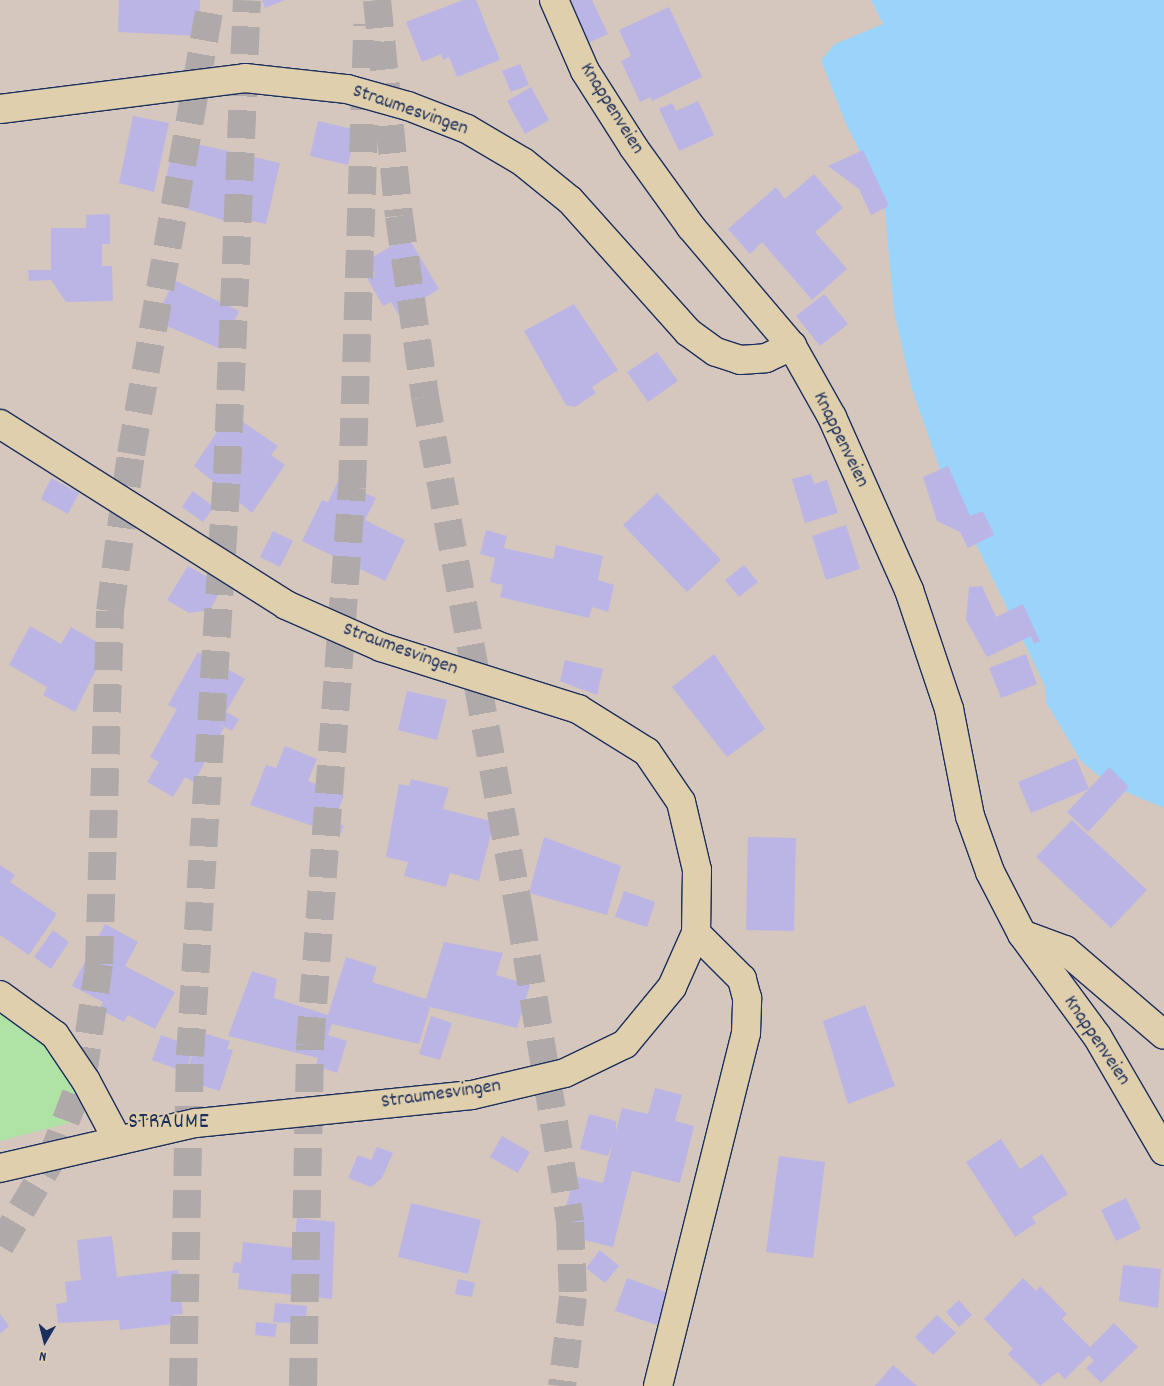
<!DOCTYPE html>
<html>
<head>
<meta charset="utf-8">
<style>
	body { margin:0 }
	#map { position:relative; width:1164px; height:1386px; overflow:hidden; background:#d5c7bd; font-family:Dekko,sans-serif }
	div>[style] { position:absolute }
	[style*='--x'] { left:calc(var(--x)*1px); top:calc(var(--y)*1px); width:calc(var(--w)*1px); rotate:calc(var(--a)*1deg) }
	.green>* { inset:0; background:#afe3a5 }
	.water>* { inset:0; background:#9ad4fa }
	.building>* { inset:0; background:#bbb5e6 }
	.major-tunnel>* { height:28px; margin-top:-14px; transform-origin:0; background:repeating-linear-gradient(90deg,#b0a9aa 0 28px,transparent 0 42px) }
	.roads { filter:drop-shadow(1px 0 #1b2f5e) drop-shadow(-1px 0 #1b2f5e) drop-shadow(0 1px #1b2f5e) drop-shadow(0 -1px #1b2f5e) }
	.minor>* { height:28px; margin:-14px; padding:0 14px; transform-origin:14px; border-radius:14px; background:#e0cfac }
	span { translate:-50% -50%; white-space:nowrap; text-align:center; line-height:1.15; -webkit-text-stroke:4px #e0cfac; paint-order:stroke }
	.street-label { font-size:20px; color:#1b2f5e }
	.quarter-label { font-size:22px; color:#1b2f5e; letter-spacing:1px }
	.north { position:absolute; left:20px; top:1316px; width:50px; height:50px; -webkit-text-stroke:4px #e0cfac; paint-order:stroke; rotate:188deg; font-size:14px; font-weight:700; line-height:20px; text-align:center; color:#1b2f5e }
	.north::after { content:''; display:block; margin:auto; width:18px; height:22px; background:#1b2f5e; clip-path:polygon(50% 0,100% 100%,50% 72%,0 100%) }
</style>
</head>
<body>
<div id="map">
	<div class="green">
		<i style="clip-path:polygon(0 1005px,34px 1029px,64px 1069px,84px 1100px,76px 1121px,0 1141px)"></i>
	</div>
	<div class="water">
		<i style="clip-path:polygon(871px 0,1164px 0,1164px 808px,1110px 785px,1081px 761px,1046px 702px,1045px 686px,941px 472px,911px 386px,894px 311px,884px 199px,846px 124px,821px 60px,835px 44px,883px 24px)"></i>
	</div>
	<div class="building">
		<i style="clip-path:polygon(119px 0,200px 0,199px 36px,118px 32px)"></i>
		<i style="clip-path:polygon(262px 0,285px 0,265px 8px)"></i>
		<i style="clip-path:polygon(463px 0,476px 0,500px 60px,457px 77px,449px 57px,443px 60px,441px 54px,422px 62px,406px 22px)"></i>
		<i style="clip-path:polygon(567px 0,592px 0,608px 34px,588px 43px)"></i>
		<i style="clip-path:polygon(669px 7px,702px 77px,652px 101px,650px 97px,640px 102px,621px 61px,631px 56px,619px 30px)"></i>
		<i style="clip-path:polygon(520px 64px,529px 85px,511px 92px,502px 71px)"></i>
		<i style="clip-path:polygon(531px 87px,549px 120px,525px 134px,507px 101px)"></i>
		<i style="clip-path:polygon(698px 101px,714px 135px,679px 151px,659px 109px,672px 103px,676px 111px)"></i>
		<i style="clip-path:polygon(133px 116px,169px 123px,154px 192px,119px 183px)"></i>
		<i style="clip-path:polygon(318px 121px,356px 130px,348px 165px,310px 156px)"></i>
		<i style="clip-path:polygon(175px 139px,280px 163px,266px 224px,227px 215px,226px 221px,161px 201px)"></i>
		<i style="clip-path:polygon(863px 150px,889px 206px,871px 215px,859px 189px,828px 166px)"></i>
		<i style="clip-path:polygon(814px 174px,843px 208px,815px 232px,847px 269px,812px 300px,762px 242px,750px 254px,728px 229px,776px 187px,785px 199px)"></i>
		<i style="clip-path:polygon(110px 214px,110px 244px,102px 244px,102px 266px,112px 266px,113px 301px,66px 302px,51px 280px,29px 281px,28px 270px,51px 270px,51px 228px,86px 228px,86px 215px)"></i>
		<i style="clip-path:polygon(408px 237px,439px 289px,398px 314px,391px 302px,383px 306px,367px 278px,375px 274px,367px 260px)"></i>
		<i style="clip-path:polygon(174px 280px,239px 311px,221px 349px,155px 321px)"></i>
		<i style="clip-path:polygon(824px 294px,848px 324px,820px 346px,796px 316px)"></i>
		<i style="clip-path:polygon(574px 304px,618px 370px,592px 387px,596px 393px,575px 407px,566px 405px,524px 331px)"></i>
		<i style="clip-path:polygon(657px 352px,678px 381px,648px 402px,627px 372px)"></i>
		<i style="clip-path:polygon(230px 413px,278px 446px,271px 455px,285px 465px,252px 513px,194px 466px)"></i>
		<i style="clip-path:polygon(948px 466px,970px 516px,983px 511px,994px 535px,968px 548px,960px 532px,937px 521px,923px 477px)"></i>
		<i style="clip-path:polygon(811px 474px,814px 484px,827px 480px,838px 513px,805px 523px,792px 479px)"></i>
		<i style="clip-path:polygon(51px 478px,79px 493px,68px 514px,41px 499px)"></i>
		<i style="clip-path:polygon(338px 481px,376px 498px,365px 520px,405px 540px,385px 581px,302px 541px,322px 500px,328px 502px)"></i>
		<i style="clip-path:polygon(193px 491px,214px 507px,203px 522px,182px 507px)"></i>
		<i style="clip-path:polygon(657px 493px,721px 560px,687px 592px,623px 525px)"></i>
		<i style="clip-path:polygon(846px 525px,860px 569px,826px 580px,812px 536px)"></i>
		<i style="clip-path:polygon(486px 530px,507px 536px,504px 548px,553px 559px,556px 545px,603px 556px,598px 580px,614px 585px,608px 612px,592px 607px,589px 618px,500px 597px,503px 585px,490px 582px,495px 558px,480px 554px)"></i>
		<i style="clip-path:polygon(273px 531px,293px 541px,280px 567px,260px 557px)"></i>
		<i style="clip-path:polygon(744px 565px,758px 582px,739px 597px,725px 580px)"></i>
		<i style="clip-path:polygon(188px 566px,223px 586px,210px 610px,189px 613px,167px 600px)"></i>
		<i style="clip-path:polygon(982px 586px,996px 617px,1023px 604px,1040px 641px,1034px 644px,1031px 636px,987px 657px,966px 620px,969px 587px)"></i>
		<i style="clip-path:polygon(30px 626px,61px 644px,71px 627px,107px 648px,75px 712px,43px 695px,47px 687px,9px 665px)"></i>
		<i style="clip-path:polygon(198px 652px,245px 679px,226px 712px,239px 719px,232px 731px,219px 724px,224px 728px,194px 782px,185px 777px,173px 797px,147px 782px,159px 762px,150px 757px,177px 709px,168px 705px)"></i>
		<i style="clip-path:polygon(714px 654px,765px 729px,727px 757px,672px 687px)"></i>
		<i style="clip-path:polygon(1026px 654px,1037px 684px,1001px 698px,989px 668px)"></i>
		<i style="clip-path:polygon(565px 660px,603px 669px,597px 695px,560px 681px)"></i>
		<i style="clip-path:polygon(407px 691px,447px 700px,437px 740px,398px 730px)"></i>
		<i style="clip-path:polygon(285px 746px,317px 759px,308px 781px,344px 796px,333px 822px,344px 826px,340px 835px,250px 805px,266px 765px,276px 768px)"></i>
		<i style="clip-path:polygon(1076px 758px,1089px 789px,1109px 767px,1129px 787px,1088px 832px,1067px 812px,1089px 789px,1031px 813px,1018px 782px)"></i>
		<i style="clip-path:polygon(411px 779px,449px 788px,443px 809px,494px 822px,479px 881px,450px 873px,446px 887px,404px 876px,408px 862px,386px 857px,399px 784px,409px 786px)"></i>
		<i style="clip-path:polygon(1072px 820px,1147px 890px,1111px 928px,1036px 857px)"></i>
		<i style="clip-path:polygon(544px 837px,621px 866px,607px 915px,529px 893px)"></i>
		<i style="clip-path:polygon(748px 837px,796px 838px,794px 931px,746px 930px)"></i>
		<i style="clip-path:polygon(0 865px,15px 875px,10px 882px,57px 914px,29px 955px,0 935px)"></i>
		<i style="clip-path:polygon(624px 891px,655px 902px,647px 927px,615px 917px)"></i>
		<i style="clip-path:polygon(105px 924px,138px 942px,125px 966px,175px 992px,155px 1029px,128px 1015px,124px 1022px,99px 1009px,103px 1002px,72px 986px)"></i>
		<i style="clip-path:polygon(53px 930px,69px 942px,51px 969px,34px 957px)"></i>
		<i style="clip-path:polygon(444px 942px,503px 953px,496px 975px,530px 985px,517px 1028px,430px 1007px,419px 1044px,332px 1024px,328px 1035px,347px 1041px,337px 1073px,316px 1066px,318px 1058px,228px 1036px,252px 971px,277px 979px,274px 998px,328px 1015px,346px 957px,377px 967px,372px 982px,426px 999px)"></i>
		<i style="clip-path:polygon(865px 1005px,895px 1086px,848px 1104px,823px 1021px)"></i>
		<i style="clip-path:polygon(431px 1016px,452px 1023px,440px 1060px,419px 1054px)"></i>
		<i style="clip-path:polygon(200px 1032px,230px 1041px,227px 1049px,233px 1050px,220px 1091px,184px 1080px)"></i>
		<i style="clip-path:polygon(161px 1035px,194px 1047px,185px 1072px,152px 1060px)"></i>
		<i style="clip-path:polygon(655px 1088px,682px 1095px,675px 1121px,694px 1126px,680px 1183px,632px 1171px,613px 1247px,559px 1234px,574px 1176px,603px 1183px,613px 1142px,608px 1156px,580px 1149px,589px 1114px,616px 1121px,616px 1131px,622px 1108px,648px 1114px)"></i>
		<i style="clip-path:polygon(502px 1136px,530px 1152px,518px 1173px,490px 1157px)"></i>
		<i style="clip-path:polygon(1001px 1139px,1020px 1169px,1042px 1154px,1068px 1194px,1032px 1217px,1036px 1223px,1015px 1237px,966px 1162px)"></i>
		<i style="clip-path:polygon(377px 1147px,393px 1153px,382px 1178px,371px 1187px,348px 1178px,358px 1155px,371px 1160px)"></i>
		<i style="clip-path:polygon(779px 1156px,825px 1162px,813px 1258px,766px 1252px)"></i>
		<i style="clip-path:polygon(1126px 1198px,1141px 1229px,1116px 1241px,1101px 1210px)"></i>
		<i style="clip-path:polygon(411px 1203px,481px 1220px,468px 1274px,398px 1257px)"></i>
		<i style="clip-path:polygon(297px 1218px,335px 1222px,332px 1299px,238px 1289px,239px 1273px,232px 1273px,234px 1262px,241px 1263px,243px 1242px,294px 1248px)"></i>
		<i style="clip-path:polygon(112px 1236px,117px 1277px,178px 1270px,183px 1314px,173px 1315px,174px 1324px,120px 1330px,119px 1320px,58px 1323px,56px 1304px,67px 1302px,65px 1282px,81px 1280px,77px 1240px)"></i>
		<i style="clip-path:polygon(600px 1250px,619px 1266px,605px 1283px,586px 1268px)"></i>
		<i style="clip-path:polygon(1123px 1265px,1161px 1269px,1158px 1308px,1119px 1301px)"></i>
		<i style="clip-path:polygon(627px 1278px,668px 1293px,657px 1325px,615px 1311px)"></i>
		<i style="clip-path:polygon(1023px 1278px,1036px 1291px,1040px 1286px,1067px 1314px,1062px 1319px,1090px 1347px,1114px 1323px,1138px 1347px,1101px 1383px,1086px 1368px,1094px 1361px,1089px 1355px,1065px 1379px,1058px 1372px,1040px 1386px,1008px 1354px,1013px 1349px,984px 1319px)"></i>
		<i style="clip-path:polygon(458px 1279px,475px 1283px,472px 1297px,455px 1294px)"></i>
		<i style="clip-path:polygon(959px 1300px,972px 1315px,959px 1327px,946px 1312px)"></i>
		<i style="clip-path:polygon(275px 1303px,307px 1306px,305px 1324px,273px 1322px)"></i>
		<i style="clip-path:polygon(0 1314px,9px 1326px,0 1334px)"></i>
		<i style="clip-path:polygon(937px 1315px,956px 1333px,933px 1355px,915px 1337px)"></i>
		<i style="clip-path:polygon(256px 1322px,277px 1324px,275px 1337px,255px 1335px)"></i>
		<i style="clip-path:polygon(893px 1365px,917px 1386px,875px 1386px)"></i>
	</div>
	<div class="major-tunnel">
		<i style="--x:377;--y:0;--w:217;--a:84.2"></i>
		<i style="--x:399;--y:216;--w:183;--a:81.8"></i>
		<i style="--x:425;--y:397;--w:527;--a:79.61"></i>
		<i style="--x:520;--y:915;--w:311;--a:80.7"></i>
		<i style="--x:570;--y:1222;--w:75;--a:87.7"></i>
		<i style="--x:573;--y:1297;--w:90;--a:97"></i>
		<i style="--x:0;--y:1246;--w:100;--a:-59.3"></i>
		<i style="--x:51;--y:1160;--w:91;--a:-69.4"></i>
		<i style="--x:83;--y:1075;--w:112;--a:-81.8"></i>
		<i style="--x:99;--y:964;--w:353;--a:-88.2"></i>
		<i style="--x:110;--y:611;--w:158;--a:-82.4"></i>
		<i style="--x:131;--y:454;--w:461;--a:-80"></i>
		<i style="--x:183;--y:1386;--w:330;--a:-88.8"></i>
		<i style="--x:190;--y:1056;--w:583;--a:-86.36"></i>
		<i style="--x:227;--y:474;--w:474;--a:-87.6"></i>
		<i style="--x:303;--y:1386;--w:341;--a:-88.8"></i>
		<i style="--x:310;--y:1045;--w:559;--a:-85.69"></i>
		<i style="--x:352;--y:488;--w:464;--a:-88.1"></i>
	</div>
	<div class="roads">
		<div class="minor">
			<i style="--x:554;--y:0;--w:77;--a:66.4"></i>
			<i style="--x:585;--y:71;--w:91;--a:57.5"></i>
			<i style="--x:634;--y:148;--w:97;--a:54.2"></i>
			<i style="--x:691;--y:227;--w:156;--a:49.7"></i>
			<i style="--x:792;--y:346;--w:81;--a:60.6"></i>
			<i style="--x:832;--y:417;--w:189;--a:66"></i>
			<i style="--x:909;--y:590;--w:126;--a:71.4"></i>
			<i style="--x:949;--y:709;--w:109;--a:78.9"></i>
			<i style="--x:970;--y:816;--w:59;--a:70.3"></i>
			<i style="--x:990;--y:872;--w:70;--a:62.7"></i>
			<i style="--x:1022;--y:934;--w:127;--a:53.7"></i>
			<i style="--x:1097;--y:1036;--w:133;--a:59.8"></i>
			<i style="--x:0;--y:109;--w:247;--a:-7.2"></i>
			<i style="--x:245;--y:78;--w:103;--a:6.2"></i>
			<i style="--x:347;--y:89;--w:63;--a:15.6"></i>
			<i style="--x:408;--y:106;--w:63;--a:21.3"></i>
			<i style="--x:467;--y:129;--w:65;--a:30.5"></i>
			<i style="--x:523;--y:162;--w:60;--a:39"></i>
			<i style="--x:570;--y:200;--w:177;--a:48.2"></i>
			<i style="--x:688;--y:332;--w:34;--a:36"></i>
			<i style="--x:716;--y:352;--w:25;--a:18"></i>
			<i style="--x:740;--y:360;--w:26;--a:-4"></i>
			<i style="--x:766;--y:358;--w:29;--a:-25"></i>
			<i style="--x:0;--y:424;--w:338;--a:32.3"></i>
			<i style="--x:286;--y:605;--w:104;--a:23.9"></i>
			<i style="--x:381;--y:647;--w:207;--a:17.5"></i>
			<i style="--x:578;--y:709;--w:81;--a:31.9"></i>
			<i style="--x:647;--y:752;--w:60;--a:55.8"></i>
			<i style="--x:681;--y:802;--w:70;--a:76.8"></i>
			<i style="--x:697;--y:870;--w:63;--a:90.9"></i>
			<i style="--x:696;--y:933;--w:59;--a:114"></i>
			<i style="--x:672;--y:987;--w:74;--a:129.5"></i>
			<i style="--x:625;--y:1044;--w:67;--a:154.2"></i>
			<i style="--x:565;--y:1073;--w:96;--a:166.7"></i>
			<i style="--x:472;--y:1095;--w:278;--a:174.2"></i>
			<i style="--x:195;--y:1123;--w:200;--a:167"></i>
			<i style="--x:1022;--y:934;--w:46;--a:20.4"></i>
			<i style="--x:1065;--y:950;--w:130;--a:40.6"></i>
			<i style="--x:0;--y:995;--w:68;--a:36"></i>
			<i style="--x:55;--y:1035;--w:55;--a:56"></i>
			<i style="--x:86;--y:1081;--w:66;--a:61.9"></i>
			<i style="--x:658;--y:1386;--w:364;--a:-76"></i>
			<i style="--x:746;--y:1033;--w:35;--a:-88"></i>
			<i style="--x:747;--y:998;--w:20;--a:-105"></i>
			<i style="--x:742;--y:979;--w:65;--a:-135"></i>
		</div>
	</div>
	<div class="street-label">
		<span style="left:611px;top:109px;rotate:58deg">Knappenveien</span>
		<span style="left:410px;top:111px;rotate:19deg">Straumesvingen</span>
		<span style="left:840px;top:440px;rotate:64deg">Knappenveien</span>
		<span style="left:400px;top:650px;rotate:20deg">Straumesvingen</span>
		<span style="left:1096px;top:1041px;rotate:56deg">Knappenveien</span>
		<span style="left:441px;top:1095px;rotate:-8deg">Straumesvingen</span>
	</div>
	<div class="quarter-label">
		<span style="left:169px;top:1123px">STRAUME</span>
	</div>
	<div class="north">N</div>
</div>
</body>
</html>
